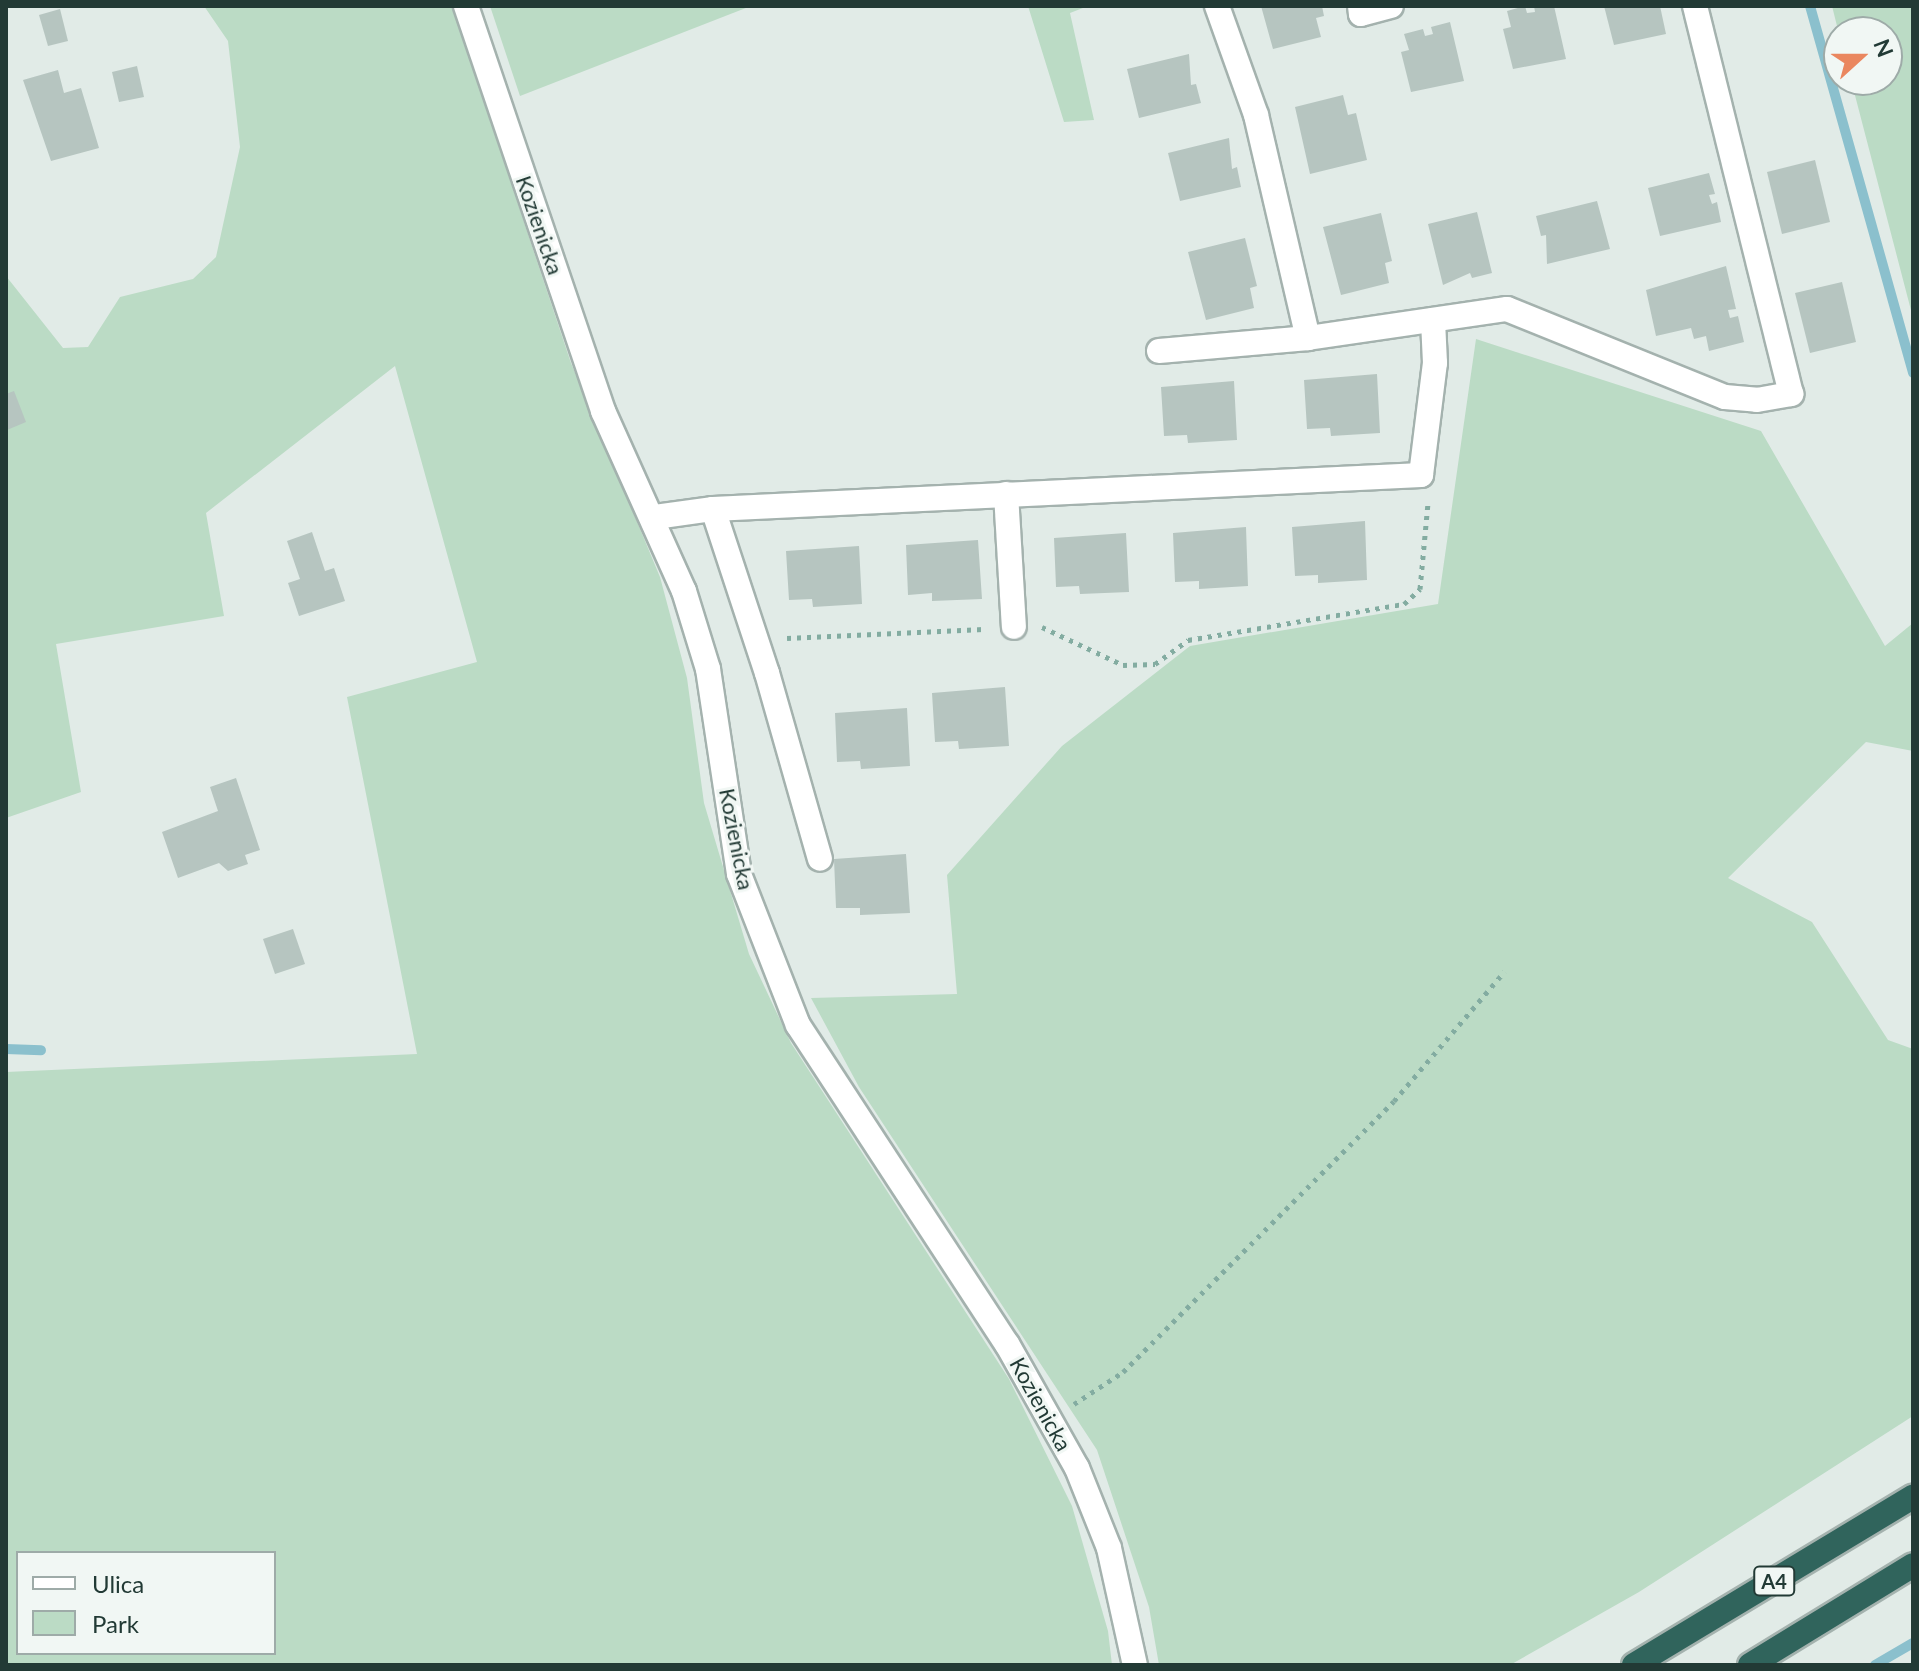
<!DOCTYPE html>
<html>
<head>
<meta charset="utf-8">
<style>
	body { margin:0 }
	#map { position:relative; width:1919px; height:1671px; overflow:hidden; background:#e1ebe7; font-family:Lato,sans-serif }
	div>[style] { position:absolute }
	[style*='--x'] { left:calc(var(--x)*1px); top:calc(var(--y)*1px); width:calc(var(--w)*1px); rotate:calc(var(--a)*1deg) }
	.green>* { inset:0; background:#bbdbc5 }
	.stream>* { height:10px; margin:-5px; padding:0 5px; transform-origin:5px; border-radius:5px; background:#8bc0cd }
	.building>* { inset:0; background:#b6c5c0 }
	.path>* { height:5px; margin-top:-2.5px; transform-origin:0; background:repeating-linear-gradient(90deg,#83aca1 0 4px,transparent 0 10px) }
	.roads { filter:drop-shadow(2px 0 #a4b2ae) drop-shadow(-2px 0 #a4b2ae) drop-shadow(0 2px #a4b2ae) drop-shadow(0 -2px #a4b2ae) }
	.minor>* { height:24px; margin:-12px; padding:0 12px; transform-origin:12px; border-radius:12px; background:#fff }
	.highway>* { height:24px; margin:-12px; padding:0 12px; transform-origin:12px; border-radius:12px; background:#30645c }
	span { translate:-50% -50%; white-space:nowrap; text-align:center; line-height:1.15; -webkit-text-stroke:6px #f1f7f4; paint-order:stroke }
	.shield-label span { padding:2px 6px; background:#f1f7f4; border:2px solid; border-radius:6px; -webkit-text-stroke-width:0 }
	.shield-label { font-size:20px; color:#223a35; font-weight:700 }
	.street-label { font-size:22px; color:#223a35 }
	.frame { position:absolute; inset:0; border:8px solid #223a35; pointer-events:none }
	.legend { position:absolute; left:16px; top:1551px; width:260px; height:104px; box-sizing:border-box; background:#f1f7f4; border:2px solid #9eaba8; margin:0; padding:10px 14px; list-style:none; font-size:24px; color:#223a35 }
	.legend li { display:flex; align-items:center; gap:16px; height:40px }
	.legend b { width:40px; border:2px solid #9eaba8 }
	.north { position:absolute; left:1823px; top:16px; width:80px; height:80px; box-sizing:border-box; background:#f1f7f4; border:2px solid #9eaba8; border-radius:50%; rotate:69deg; font-size:22px; font-weight:700; line-height:32px; text-align:center; color:#223a35 }
	.north::after { content:''; display:block; margin:auto; width:28px; height:36px; background:#ea875f; clip-path:polygon(50% 0,100% 100%,50% 72%,0 100%) }
</style>
</head>
<body>
<div id="map">
	<div class="green">
		<i style="clip-path:polygon(evenodd,204px 6px,452px 6px,571px 363px,660px 577px,687px 678px,704px 803px,749px 954px,791px 1043px,1009px 1379px,1072px 1506px,1108px 1631px,1112px 1665px,6px 1665px,6px 1072px,417px 1054px,347px 697px,477px 662px,395px 366px,206px 513px,224px 616px,56px 644px,81px 792px,6px 818px,6px 276px,63px 348px,88px 347px,120px 297px,193px 279px,216px 257px,240px 147px,228px 41px,204px 6px,18px 1553px,274px 1553px,274px 1653px,18px 1653px,18px 1553px)"></i>
		<i style="clip-path:polygon(490px 6px,751px 6px,520px 96px)"></i>
		<i style="clip-path:polygon(1028px 6px,1088px 6px,1070px 13px,1094px 120px,1064px 122px)"></i>
		<i style="clip-path:polygon(1832px 6px,1913px 6px,1913px 318px,1851px 80px,1887px 80px,1887px 32px,1839px 34px)"></i>
		<i style="clip-path:polygon(1476px 339px,1761px 431px,1885px 646px,1913px 623px,1913px 751px,1866px 742px,1728px 878px,1812px 922px,1888px 1040px,1913px 1049px,1913px 1416px,1639px 1592px,1510px 1665px,1159px 1665px,1149px 1607px,1097px 1450px,859px 1087px,811px 998px,957px 994px,947px 875px,1062px 746px,1190px 646px,1438px 604px)"></i>
	</div>
	<div class="stream">
		<i style="--x:1810;--y:6;--w:381;--a:74.3"></i>
		<i style="--x:6;--y:1049;--w:35;--a:2"></i>
		<i style="--x:1875;--y:1665;--w:44;--a:-30.1"></i>
	</div>
	<div class="building">
		<i style="clip-path:polygon(1261px 6px,1322px 6px,1324px 16px,1316px 18px,1321px 37px,1273px 49px)"></i>
		<i style="clip-path:polygon(1525px 6px,1527px 13px,1535px 12px,1534px 6px,1554px 6px,1566px 59px,1513px 69px,1503px 29px,1511px 27px,1507px 11px)"></i>
		<i style="clip-path:polygon(1604px 6px,1660px 6px,1666px 34px,1614px 45px)"></i>
		<i style="clip-path:polygon(60px 9px,68px 41px,48px 46px,39px 15px)"></i>
		<i style="clip-path:polygon(1450px 22px,1464px 81px,1411px 92px,1401px 52px,1409px 50px,1404px 34px,1423px 29px,1425px 36px,1433px 34px,1431px 27px)"></i>
		<i style="clip-path:polygon(1189px 54px,1191px 85px,1196px 84px,1201px 103px,1139px 118px,1127px 69px)"></i>
		<i style="clip-path:polygon(137px 66px,144px 97px,119px 102px,112px 72px)"></i>
		<i style="clip-path:polygon(58px 70px,64px 93px,81px 88px,99px 148px,51px 161px,23px 80px)"></i>
		<i style="clip-path:polygon(1343px 95px,1348px 115px,1356px 113px,1367px 160px,1310px 174px,1295px 107px)"></i>
		<i style="clip-path:polygon(1229px 138px,1232px 169px,1237px 167px,1241px 187px,1180px 201px,1168px 153px)"></i>
		<i style="clip-path:polygon(1815px 160px,1830px 222px,1782px 234px,1767px 172px)"></i>
		<i style="clip-path:polygon(1709px 173px,1715px 194px,1709px 195px,1712px 204px,1717px 202px,1721px 222px,1660px 236px,1648px 188px)"></i>
		<i style="clip-path:polygon(1597px 201px,1610px 249px,1547px 264px,1546px 235px,1541px 236px,1536px 216px)"></i>
		<i style="clip-path:polygon(1477px 212px,1492px 273px,1472px 278px,1470px 273px,1443px 285px,1428px 224px)"></i>
		<i style="clip-path:polygon(1381px 213px,1392px 261px,1385px 263px,1389px 283px,1341px 295px,1323px 227px)"></i>
		<i style="clip-path:polygon(1245px 238px,1257px 286px,1250px 288px,1254px 308px,1206px 320px,1188px 252px)"></i>
		<i style="clip-path:polygon(1726px 266px,1736px 309px,1728px 310px,1730px 318px,1738px 316px,1744px 342px,1709px 351px,1706px 336px,1694px 339px,1691px 328px,1656px 336px,1646px 290px)"></i>
		<i style="clip-path:polygon(1842px 282px,1856px 342px,1810px 353px,1795px 293px)"></i>
		<i style="clip-path:polygon(1377px 374px,1380px 433px,1331px 436px,1330px 428px,1307px 429px,1304px 380px)"></i>
		<i style="clip-path:polygon(1234px 381px,1237px 440px,1188px 443px,1187px 435px,1164px 436px,1161px 387px)"></i>
		<i style="clip-path:polygon(14px 391px,26px 422px,7px 430px,6px 394px)"></i>
		<i style="clip-path:polygon(1365px 521px,1367px 580px,1318px 583px,1318px 575px,1295px 576px,1292px 527px)"></i>
		<i style="clip-path:polygon(1246px 527px,1248px 586px,1199px 589px,1199px 581px,1175px 582px,1173px 533px)"></i>
		<i style="clip-path:polygon(312px 532px,325px 571px,334px 568px,345px 601px,299px 616px,288px 583px,300px 579px,287px 541px)"></i>
		<i style="clip-path:polygon(1126px 533px,1129px 592px,1080px 594px,1079px 586px,1056px 587px,1054px 538px)"></i>
		<i style="clip-path:polygon(978px 540px,982px 599px,932px 601px,932px 593px,908px 595px,906px 545px)"></i>
		<i style="clip-path:polygon(859px 546px,862px 604px,813px 607px,812px 599px,789px 600px,786px 551px)"></i>
		<i style="clip-path:polygon(1005px 687px,1009px 746px,959px 749px,958px 741px,935px 742px,932px 693px)"></i>
		<i style="clip-path:polygon(907px 708px,910px 766px,861px 769px,860px 761px,837px 762px,835px 713px)"></i>
		<i style="clip-path:polygon(236px 778px,260px 850px,245px 855px,248px 864px,228px 871px,219px 863px,178px 878px,162px 832px,218px 811px,210px 787px)"></i>
		<i style="clip-path:polygon(906px 854px,910px 913px,860px 915px,860px 908px,836px 908px,834px 859px)"></i>
		<i style="clip-path:polygon(293px 929px,305px 964px,275px 974px,263px 939px)"></i>
	</div>
	<div class="path">
		<i style="--x:1042;--y:627;--w:89;--a:25.1"></i>
		<i style="--x:1123;--y:665;--w:32;--a:-2"></i>
		<i style="--x:1155;--y:664;--w:41;--a:-36"></i>
		<i style="--x:1188;--y:640;--w:219;--a:-9.5"></i>
		<i style="--x:1404;--y:604;--w:22;--a:-43"></i>
		<i style="--x:1420;--y:589;--w:86;--a:-84.7"></i>
		<i style="--x:787;--y:638;--w:197;--a:-2.6"></i>
		<i style="--x:1074;--y:1404;--w:59;--a:-33.1"></i>
		<i style="--x:1123;--y:1372;--w:383;--a:-45"></i>
		<i style="--x:1394;--y:1101;--w:170;--a:-49.5"></i>
	</div>
	<div class="roads">
		<div class="minor">
			<i style="--x:466;--y:6;--w:428;--a:71.3"></i>
			<i style="--x:603;--y:411;--w:197;--a:65.8"></i>
			<i style="--x:684;--y:591;--w:82;--a:72.9"></i>
			<i style="--x:708;--y:669;--w:207;--a:81.4"></i>
			<i style="--x:739;--y:874;--w:162;--a:68.7"></i>
			<i style="--x:798;--y:1025;--w:381;--a:56.8"></i>
			<i style="--x:1007;--y:1344;--w:142;--a:60.6"></i>
			<i style="--x:1077;--y:1468;--w:86;--a:68.2"></i>
			<i style="--x:1109;--y:1548;--w:120;--a:77.5"></i>
			<i style="--x:1217;--y:6;--w:116;--a:70.3"></i>
			<i style="--x:1256;--y:115;--w:229;--a:76.9"></i>
			<i style="--x:1360;--y:6;--w:8;--a:83"></i>
			<i style="--x:1361;--y:14;--w:31;--a:-15"></i>
			<i style="--x:1159;--y:351;--w:150;--a:-5"></i>
			<i style="--x:1308;--y:338;--w:201;--a:-8.3"></i>
			<i style="--x:1507;--y:309;--w:235;--a:22"></i>
			<i style="--x:1725;--y:397;--w:32;--a:5"></i>
			<i style="--x:1757;--y:400;--w:35;--a:-10"></i>
			<i style="--x:1791;--y:394;--w:400;--a:-103.9"></i>
			<i style="--x:1006;--y:494;--w:133;--a:86.6"></i>
			<i style="--x:713;--y:509;--w:173;--a:71.8"></i>
			<i style="--x:767;--y:673;--w:193;--a:74.1"></i>
			<i style="--x:655;--y:517;--w:59;--a:-7.9"></i>
			<i style="--x:713;--y:509;--w:709;--a:-2.75"></i>
			<i style="--x:1421;--y:475;--w:113;--a:-82.9"></i>
			<i style="--x:1435;--y:363;--w:43;--a:-92.7"></i>
		</div>
		<div class="highway">
			<i style="--x:1634;--y:1665;--w:326;--a:-31.1"></i>
			<i style="--x:1750;--y:1665;--w:191;--a:-31.5"></i>
		</div>
	</div>
	<div class="shield-label">
		<span style="left:1774px;top:1581px">A4</span>
	</div>
	<div class="street-label">
		<span style="left:540px;top:225px;rotate:71deg">Kozienicka</span>
		<span style="left:737px;top:839px;rotate:79deg">Kozienicka</span>
		<span style="left:1041px;top:1404px;rotate:61deg">Kozienicka</span>
	</div>
	<div class="frame"></div>
	<ul class="legend">
	<li><b style="height:10px;background:#fff"></b>Ulica</li>
	<li><b style="height:22px;background:#bbdbc5"></b>Park</li>
	</ul>
	<div class="north">N</div>
</div>
</body>
</html>
